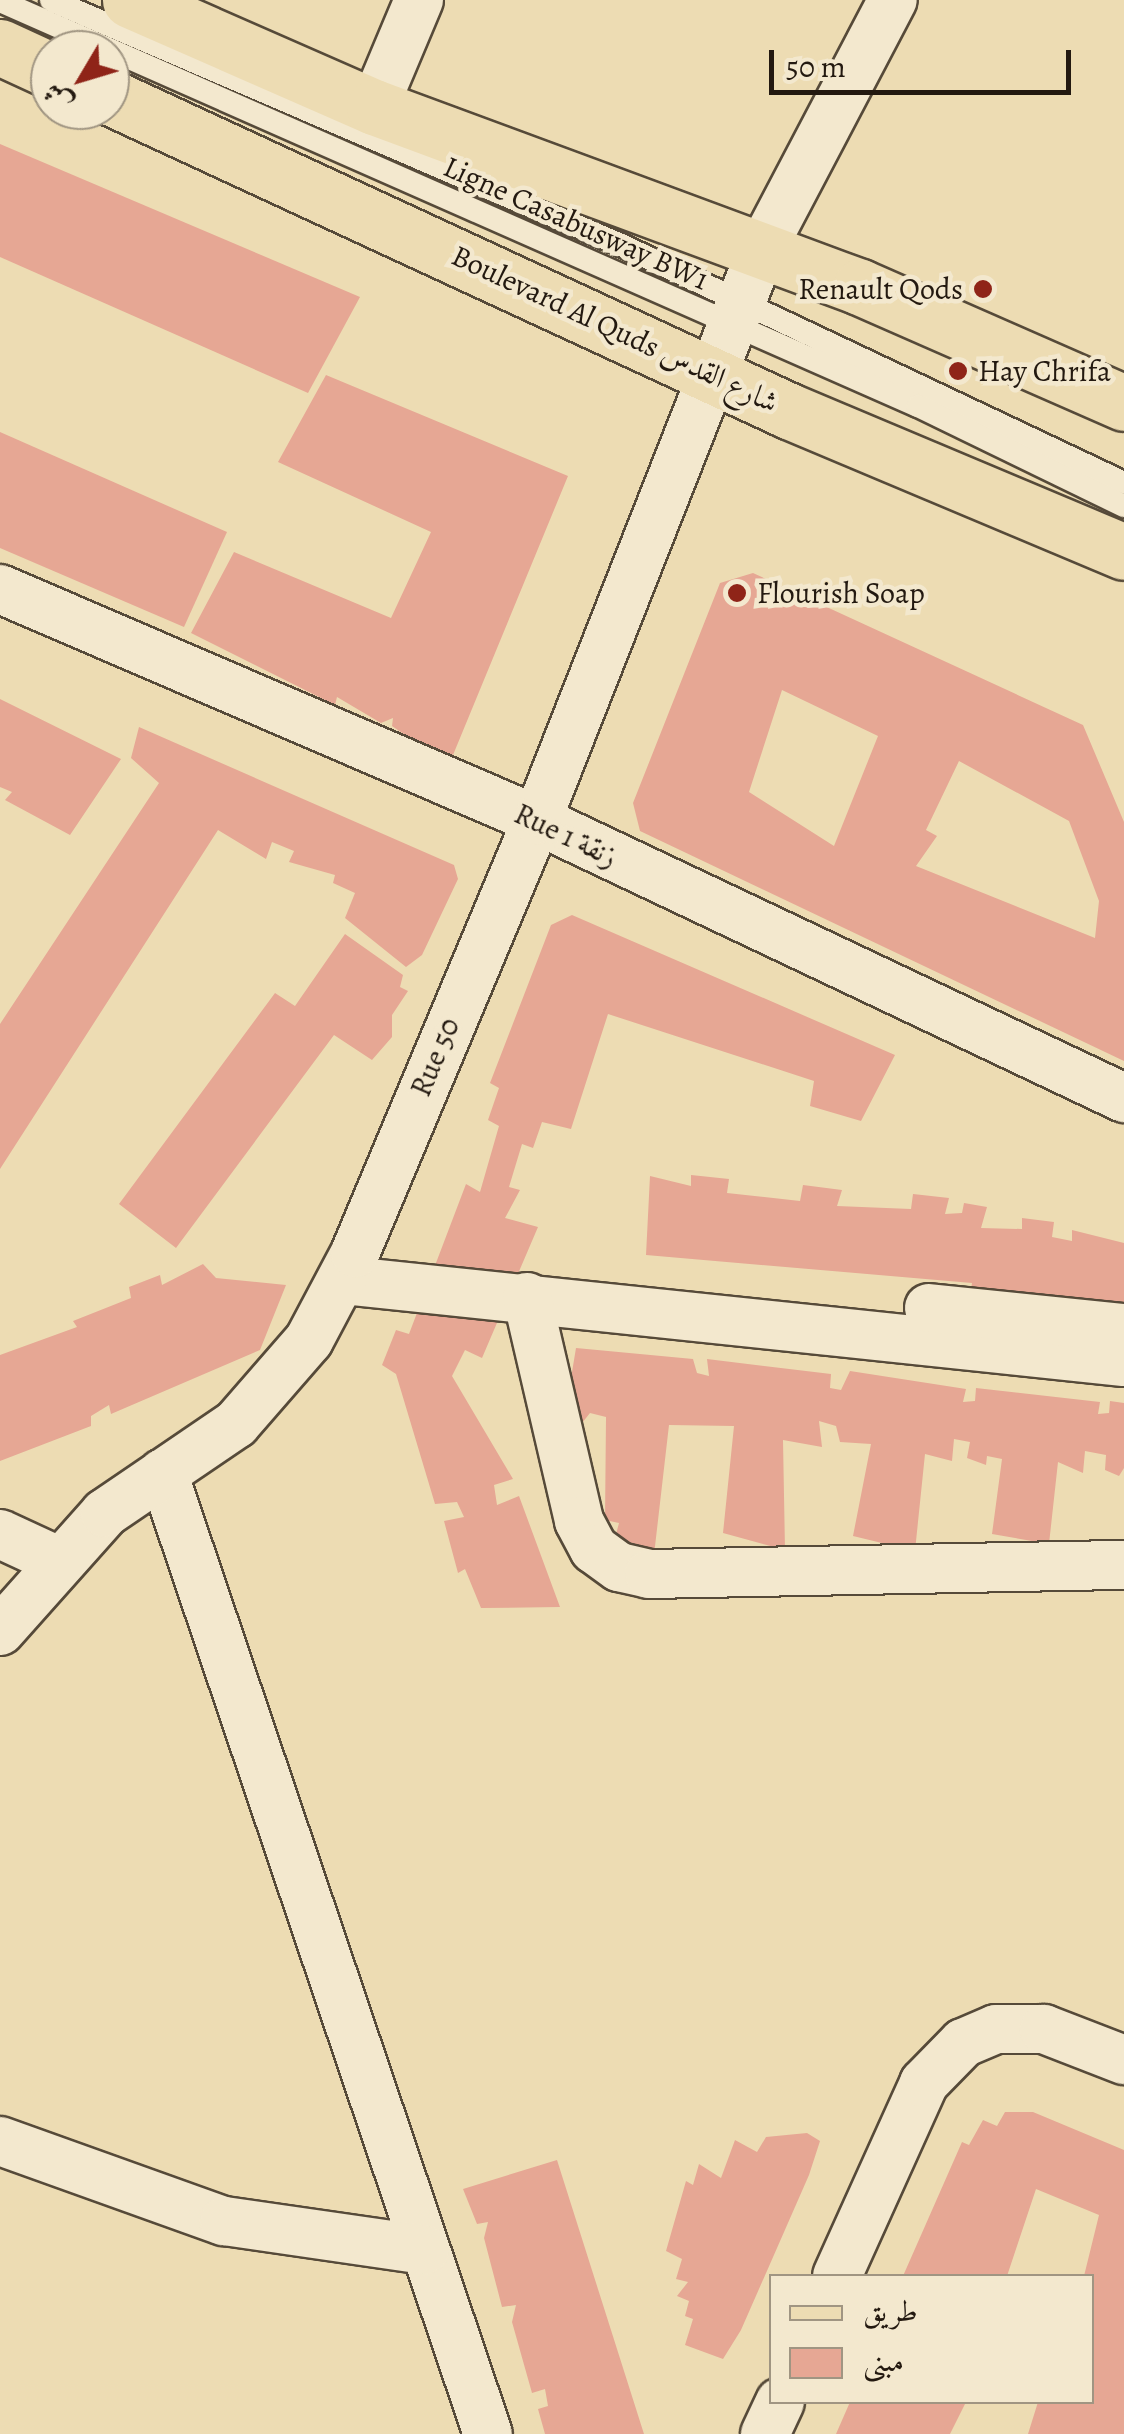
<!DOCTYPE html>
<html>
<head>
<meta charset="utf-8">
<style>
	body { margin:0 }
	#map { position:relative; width:1124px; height:2434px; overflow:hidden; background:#eddcb3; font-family:Alegreya,Amiri,serif }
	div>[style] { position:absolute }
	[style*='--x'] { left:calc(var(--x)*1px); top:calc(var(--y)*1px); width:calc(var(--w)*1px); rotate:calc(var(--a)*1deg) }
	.building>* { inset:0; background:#e6a794 }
	.roads { filter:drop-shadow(2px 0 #564a39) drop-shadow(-2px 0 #564a39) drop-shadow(0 2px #564a39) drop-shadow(0 -2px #564a39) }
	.lane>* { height:22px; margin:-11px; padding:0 11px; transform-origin:11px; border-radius:11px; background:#f3e8ce }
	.street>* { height:48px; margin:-24px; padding:0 24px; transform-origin:24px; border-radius:24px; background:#f3e8ce }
	.primary>* { height:55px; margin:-27.5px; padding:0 27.5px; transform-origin:27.5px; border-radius:27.5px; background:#eddcb3 }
	.dots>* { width:28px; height:28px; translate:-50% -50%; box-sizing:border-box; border:5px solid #f3e8ce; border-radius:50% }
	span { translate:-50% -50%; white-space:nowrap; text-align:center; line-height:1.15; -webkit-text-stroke:9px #f3e8ce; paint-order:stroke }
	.street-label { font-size:30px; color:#231910 }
	.poi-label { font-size:30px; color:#231910 }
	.right { translate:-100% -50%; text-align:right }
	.left { translate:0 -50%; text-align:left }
	.legend { position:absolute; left:769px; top:2274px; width:325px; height:130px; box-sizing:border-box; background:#f3e8ce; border:2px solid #a09582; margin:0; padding:12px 18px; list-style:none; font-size:30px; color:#231910 }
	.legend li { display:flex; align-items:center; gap:20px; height:50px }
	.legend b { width:50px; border:2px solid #a09582 }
	.north { position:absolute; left:30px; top:30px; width:100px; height:100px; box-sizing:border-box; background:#f3e8ce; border:2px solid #a09582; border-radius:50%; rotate:232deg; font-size:28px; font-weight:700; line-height:40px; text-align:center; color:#231910 }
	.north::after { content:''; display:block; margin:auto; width:35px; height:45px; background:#8f2418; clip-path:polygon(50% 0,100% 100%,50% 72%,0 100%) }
	.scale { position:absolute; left:769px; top:50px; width:302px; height:45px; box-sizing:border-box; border:5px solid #231910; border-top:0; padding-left:12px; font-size:30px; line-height:35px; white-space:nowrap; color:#231910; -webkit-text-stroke:8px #f3e8ce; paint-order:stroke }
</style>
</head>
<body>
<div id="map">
	<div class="building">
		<i style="clip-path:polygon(0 144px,360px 297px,308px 393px,0 257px)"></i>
		<i style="clip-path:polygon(326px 375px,568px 476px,453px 755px,414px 741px,392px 726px,393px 718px,381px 723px,337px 697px,335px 705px,191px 633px,234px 552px,391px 618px,431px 532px,278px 462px)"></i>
		<i style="clip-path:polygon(0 432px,227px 532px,184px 627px,0 548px)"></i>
		<i style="clip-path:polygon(evenodd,753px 573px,1083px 725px,1124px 822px,1124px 1061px,640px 831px,633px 803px,720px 583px,753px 573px,782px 690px,878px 736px,834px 846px,749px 792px,782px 690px,753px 573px,959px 761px,1069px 821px,1099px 901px,1095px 938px,916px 866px,937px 836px,926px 830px,959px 761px)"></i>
		<i style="clip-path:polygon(0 699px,121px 759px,70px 835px,5px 800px,12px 792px,0 787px)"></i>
		<i style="clip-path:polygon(139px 727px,454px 865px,458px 879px,422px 955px,406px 967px,345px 918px,355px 893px,333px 883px,335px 875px,289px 862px,294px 851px,272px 842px,266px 859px,218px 830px,0 1169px,0 1024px,159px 783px,131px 758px)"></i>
		<i style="clip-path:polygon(572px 915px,895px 1055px,861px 1121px,810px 1106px,814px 1081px,608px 1014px,571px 1129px,542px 1122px,533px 1148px,522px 1144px,509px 1187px,520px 1190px,505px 1218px,538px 1227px,482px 1358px,465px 1350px,452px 1376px,513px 1479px,494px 1485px,497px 1505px,519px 1496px,560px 1607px,481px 1608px,465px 1569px,458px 1573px,444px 1521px,464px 1517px,457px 1502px,435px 1504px,396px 1374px,382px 1365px,396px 1330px,409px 1334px,466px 1184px,480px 1192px,499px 1126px,488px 1120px,499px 1088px,490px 1083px,551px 925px)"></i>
		<i style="clip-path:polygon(345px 934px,403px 975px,400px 987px,408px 991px,392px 1015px,392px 1037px,372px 1060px,334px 1035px,176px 1248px,119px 1204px,275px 993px,295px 1006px)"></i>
		<i style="clip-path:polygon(691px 1175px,729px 1179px,727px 1193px,800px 1201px,803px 1185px,842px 1190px,837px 1206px,911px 1209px,913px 1194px,949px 1198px,945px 1214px,962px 1213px,964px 1203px,987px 1207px,981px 1228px,1022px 1229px,1022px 1218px,1054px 1222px,1052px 1237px,1072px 1241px,1072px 1230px,1124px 1243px,1124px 1316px,969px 1303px,972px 1283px,646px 1255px,650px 1176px,691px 1186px)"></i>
		<i style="clip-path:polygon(203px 1264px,216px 1278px,286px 1285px,260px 1350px,111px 1414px,109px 1405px,91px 1416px,91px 1426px,0 1461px,0 1355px,77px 1327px,73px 1321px,131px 1298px,129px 1287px,160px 1275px,162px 1285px)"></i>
		<i style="clip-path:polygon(576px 1348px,693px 1359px,697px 1373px,709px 1376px,707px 1359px,831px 1374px,830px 1388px,841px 1390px,850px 1371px,966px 1389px,963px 1402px,975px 1401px,976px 1388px,1100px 1402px,1098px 1414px,1109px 1413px,1110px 1401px,1124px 1403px,1124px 1468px,1119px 1476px,1105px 1470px,1106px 1455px,1085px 1451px,1083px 1473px,1058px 1462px,1049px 1544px,992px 1534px,1002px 1459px,987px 1456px,986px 1465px,967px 1458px,970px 1442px,954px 1439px,952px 1461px,925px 1454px,915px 1551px,853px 1536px,871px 1444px,840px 1442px,836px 1426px,819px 1421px,822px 1447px,783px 1440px,785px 1550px,723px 1533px,734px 1426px,669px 1425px,654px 1555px,629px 1552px,629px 1544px,614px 1542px,619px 1523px,605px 1520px,606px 1417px,590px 1413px,582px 1423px,565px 1414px)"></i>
		<i style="clip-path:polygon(1005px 2112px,1033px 2112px,1124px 2150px,1124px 2434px,1028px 2434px,1038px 2402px,1092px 2402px,1092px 2276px,1084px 2276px,1099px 2215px,1036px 2189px,1007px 2276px,903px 2276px,962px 2142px,969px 2145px,983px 2120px,997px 2126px)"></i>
		<i style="clip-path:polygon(807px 2133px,820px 2141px,809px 2175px,741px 2330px,723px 2359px,685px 2345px,693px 2319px,685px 2316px,689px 2301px,677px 2296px,688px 2282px,676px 2279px,682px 2259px,666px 2251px,686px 2181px,693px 2185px,699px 2164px,721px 2178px,735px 2140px,757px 2152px,766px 2137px)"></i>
		<i style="clip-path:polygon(557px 2160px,644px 2434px,545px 2434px,538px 2409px,548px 2406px,545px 2389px,532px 2393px,512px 2322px,516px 2305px,502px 2307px,484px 2238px,488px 2222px,477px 2224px,463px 2189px)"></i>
		<i style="clip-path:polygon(850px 2402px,966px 2402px,950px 2434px,836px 2434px)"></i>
	</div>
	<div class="roads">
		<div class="lane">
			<i style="--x:51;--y:0;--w:620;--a:23.26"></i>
			<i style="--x:621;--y:245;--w:556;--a:25.32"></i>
			<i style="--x:0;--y:1;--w:1003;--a:23.81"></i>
			<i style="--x:918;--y:406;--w:229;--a:25.9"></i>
		</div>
		<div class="street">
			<i style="--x:374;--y:107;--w:116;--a:-67.2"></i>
			<i style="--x:0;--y:589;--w:585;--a:23.28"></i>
			<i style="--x:537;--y:820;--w:650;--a:25.34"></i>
			<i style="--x:342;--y:1280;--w:786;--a:5.99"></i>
			<i style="--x:527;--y:1297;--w:230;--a:76.9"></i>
			<i style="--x:579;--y:1521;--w:32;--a:62"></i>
			<i style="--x:594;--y:1549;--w:31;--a:36"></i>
			<i style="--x:619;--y:1567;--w:31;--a:13"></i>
			<i style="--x:649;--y:1574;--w:475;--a:-1.1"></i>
			<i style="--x:929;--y:1308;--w:196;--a:5.9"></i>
			<i style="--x:163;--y:1473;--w:1014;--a:71.32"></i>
			<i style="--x:0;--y:1534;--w:62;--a:24.9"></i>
			<i style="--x:0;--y:1631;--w:158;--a:-48.3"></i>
			<i style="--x:105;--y:1513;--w:158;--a:-34.2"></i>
			<i style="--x:236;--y:1424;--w:111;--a:-49"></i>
			<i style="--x:309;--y:1340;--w:98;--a:-62.1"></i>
			<i style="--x:355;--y:1253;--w:470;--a:-67.2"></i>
			<i style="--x:537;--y:820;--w:614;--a:-68.49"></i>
			<i style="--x:762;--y:249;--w:281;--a:-62.3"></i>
			<i style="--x:0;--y:2141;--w:238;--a:19.7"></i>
			<i style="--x:224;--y:2221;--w:203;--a:8.2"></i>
			<i style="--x:837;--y:2276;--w:212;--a:-65.7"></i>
			<i style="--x:924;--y:2083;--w:56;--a:-45.7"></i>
			<i style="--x:963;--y:2043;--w:36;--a:-23"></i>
			<i style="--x:996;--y:2029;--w:48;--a:0"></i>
			<i style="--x:1044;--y:2029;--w:86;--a:21.2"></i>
			<i style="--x:765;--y:2434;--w:35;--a:-65"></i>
		</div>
		<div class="primary">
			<i style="--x:130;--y:0;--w:266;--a:23.7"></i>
			<i style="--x:374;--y:107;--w:518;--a:20.32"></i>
			<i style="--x:860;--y:287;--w:288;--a:23.7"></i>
			<i style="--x:0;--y:47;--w:55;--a:24.7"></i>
			<i style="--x:110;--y:97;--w:748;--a:24.82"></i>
			<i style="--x:789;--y:411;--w:363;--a:22.8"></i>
		</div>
	</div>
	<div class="dots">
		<i style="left:983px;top:289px;background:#8f2418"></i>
		<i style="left:958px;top:371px;background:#8f2418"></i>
		<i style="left:737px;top:593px;background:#8f2418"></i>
	</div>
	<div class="street-label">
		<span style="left:576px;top:223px;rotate:24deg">Ligne Casabusway BW1</span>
		<span style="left:615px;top:329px;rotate:25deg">Boulevard Al Quds شارع القدس</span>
		<span style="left:566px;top:835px;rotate:25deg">Rue 1 زنقة</span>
		<span style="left:435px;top:1057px;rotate:-67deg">Rue 50</span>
	</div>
	<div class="poi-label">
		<span class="right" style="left:963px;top:289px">Renault Qods</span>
		<span class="left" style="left:978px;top:371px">Hay Chrifa</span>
		<span class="left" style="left:757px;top:593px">Flourish Soap</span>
	</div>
	<ul class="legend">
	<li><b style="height:12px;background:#eddcb3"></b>طريق</li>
	<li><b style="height:28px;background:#e6a794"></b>مبنى</li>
	</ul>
	<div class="north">ش</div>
	<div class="scale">50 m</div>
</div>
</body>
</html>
